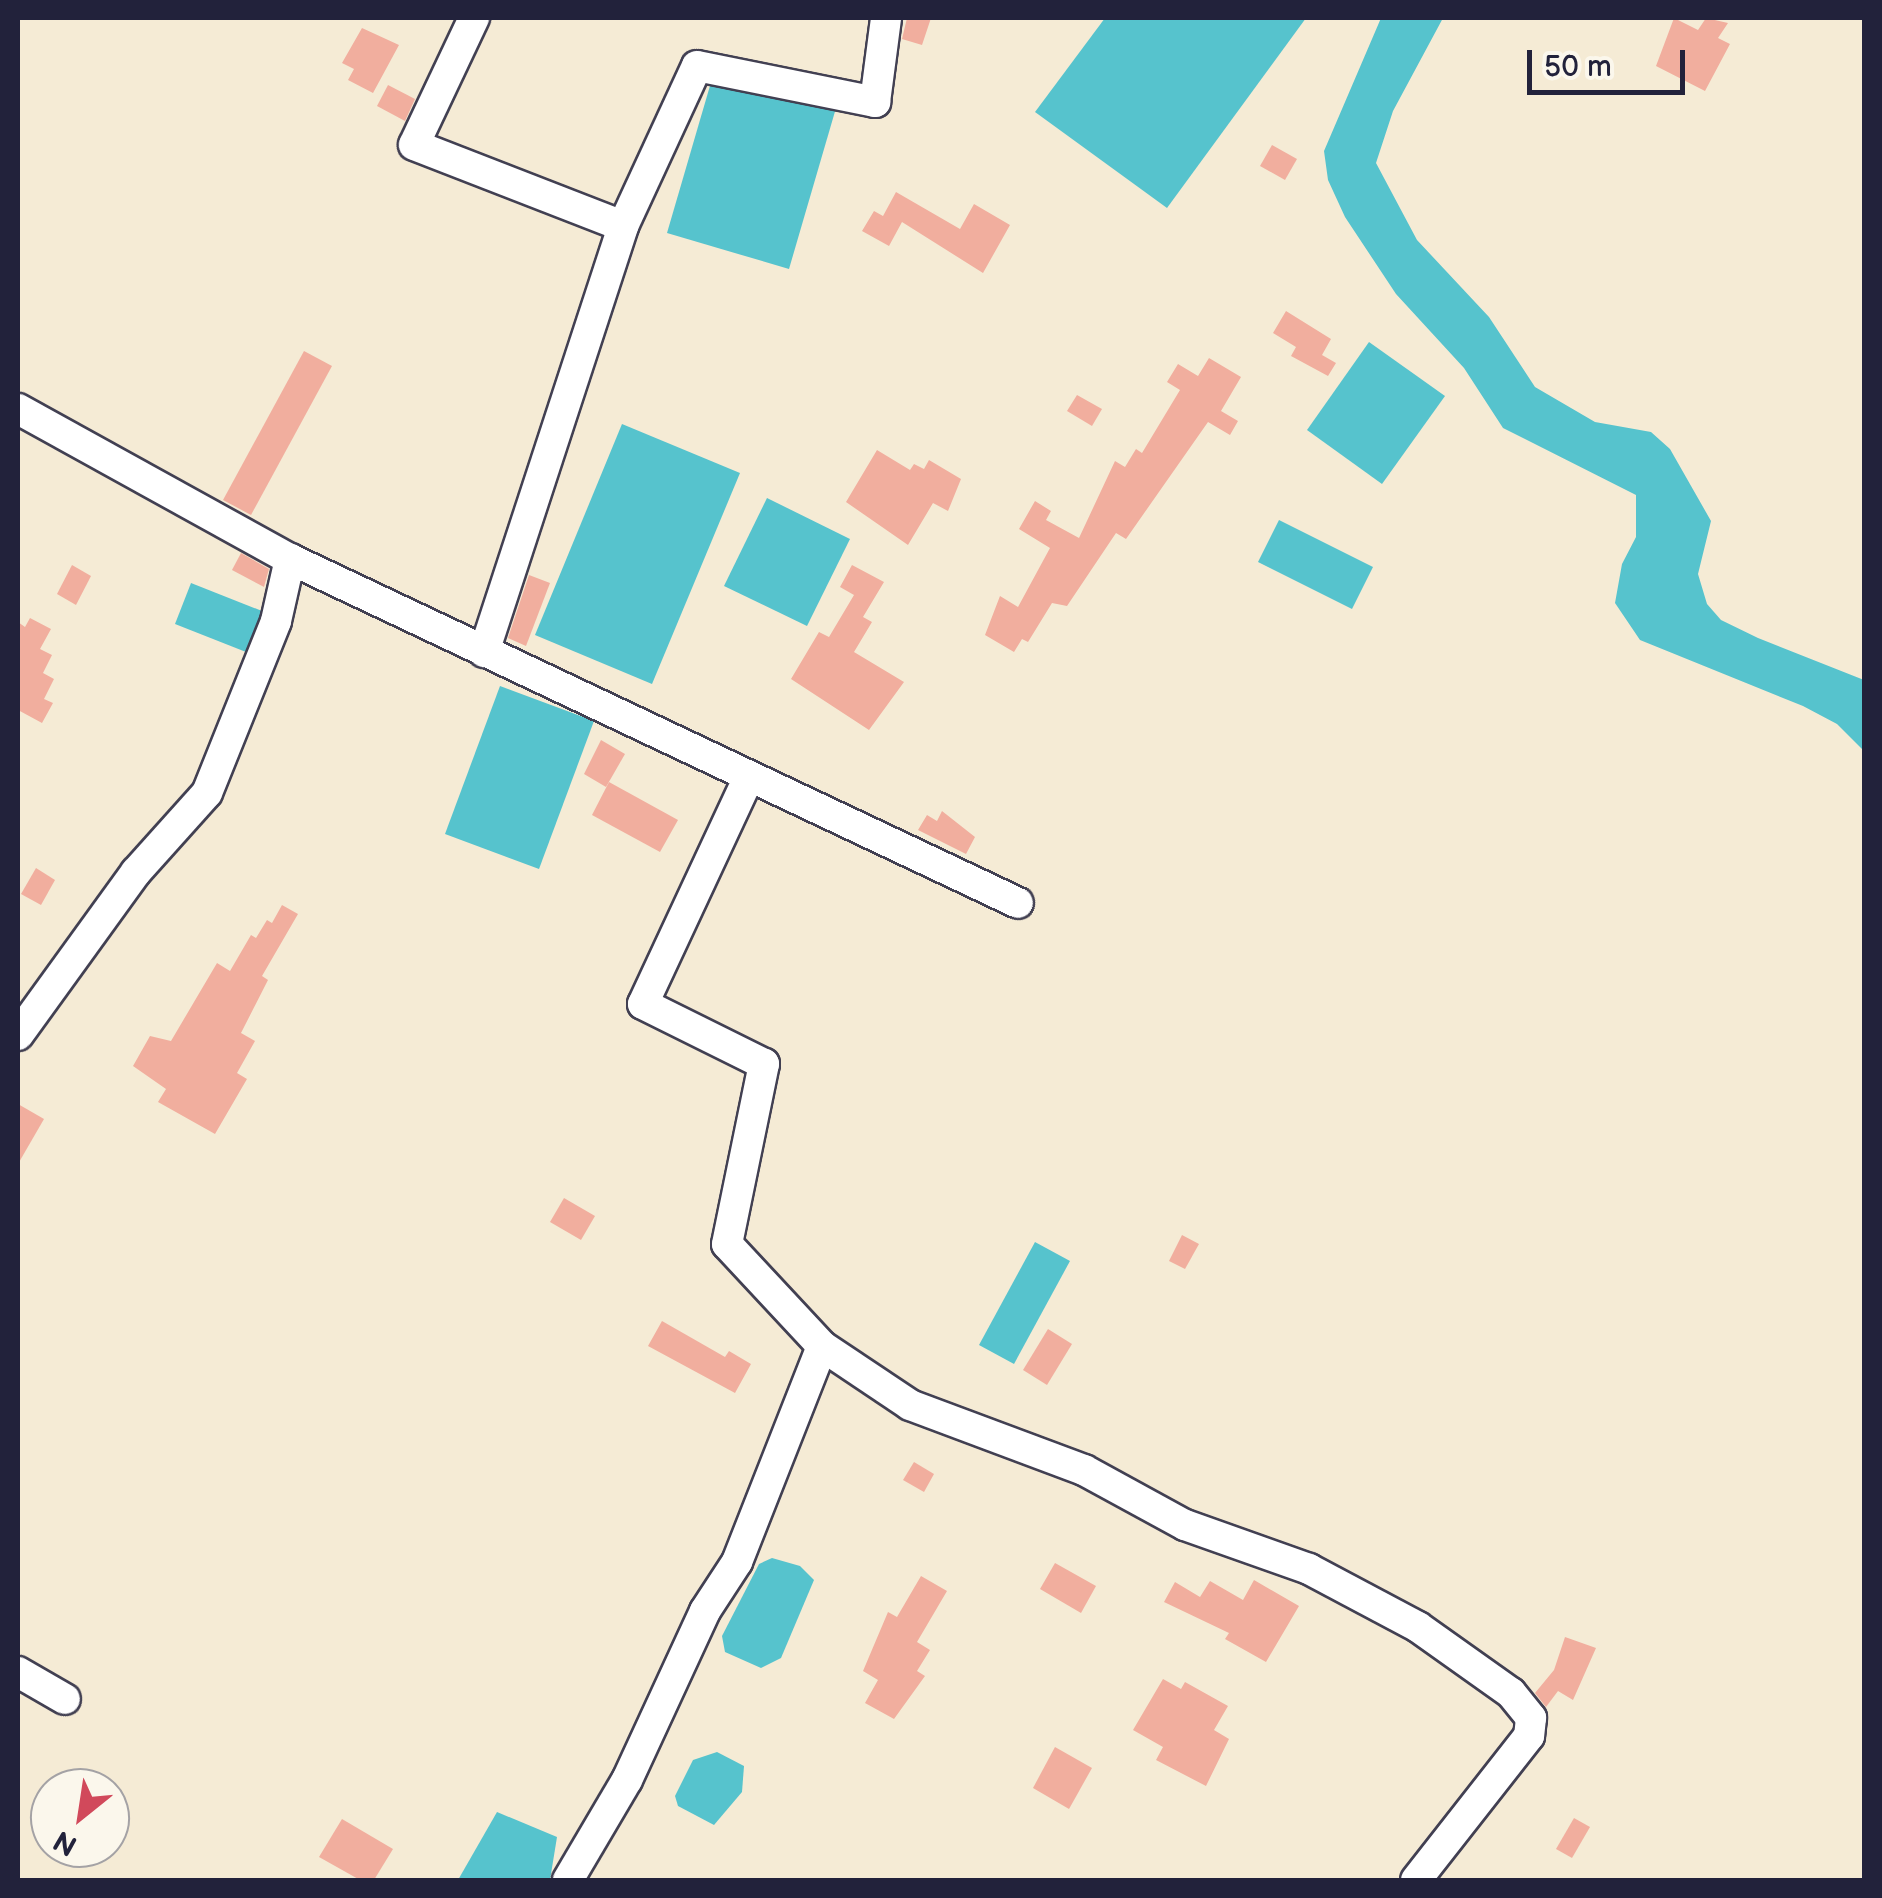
<!DOCTYPE html>
<html>
<head>
<meta charset="utf-8">
<style>
	body { margin:0 }
	#map { position:relative; width:1882px; height:1898px; overflow:hidden; background:#f5ebd5; font-family:"Balsamiq Sans",sans-serif }
	div>[style] { position:absolute }
	[style*='--x'] { left:calc(var(--x)*1px); top:calc(var(--y)*1px); width:calc(var(--w)*1px); rotate:calc(var(--a)*1deg) }
	.water>* { inset:0; background:#56c3cd }
	.building>* { inset:0; background:#f1ae9e }
	.roads { filter:drop-shadow(2px 0 #424052) drop-shadow(-2px 0 #424052) drop-shadow(0 2px #424052) drop-shadow(0 -2px #424052) }
	.minor>* { height:30px; margin:-15px; padding:0 15px; transform-origin:15px; border-radius:15px; background:#fff }
	span { translate:-50% -50%; white-space:nowrap; text-align:center; line-height:1.15; -webkit-text-stroke:8px #fbf7ec; paint-order:stroke }
	.frame { position:absolute; inset:0; border:20px solid #22223b; pointer-events:none }
	.north { position:absolute; left:30px; top:1768px; width:100px; height:100px; box-sizing:border-box; background:#fbf7ec; border:2px solid #a4a2a5; border-radius:50%; rotate:210deg; font-size:28px; font-weight:700; line-height:40px; text-align:center; color:#22223b }
	.north::after { content:''; display:block; margin:auto; width:35px; height:45px; background:#d1495b; clip-path:polygon(50% 0,100% 100%,50% 72%,0 100%) }
	.scale { position:absolute; left:1527px; top:50px; width:158px; height:45px; box-sizing:border-box; border:5px solid #22223b; border-top:0; padding-left:12px; font-size:30px; line-height:35px; white-space:nowrap; color:#22223b; -webkit-text-stroke:8px #fbf7ec; paint-order:stroke }
</style>
</head>
<body>
<div id="map">
	<div class="water">
		<i style="clip-path:polygon(1105px 18px,1306px 18px,1167px 208px,1035px 112px)"></i>
		<i style="clip-path:polygon(1381px 18px,1443px 18px,1393px 111px,1376px 163px,1417px 240px,1489px 317px,1535px 387px,1595px 422px,1651px 432px,1670px 449px,1711px 521px,1698px 574px,1707px 604px,1721px 620px,1758px 638px,1864px 680px,1864px 751px,1837px 724px,1803px 706px,1640px 640px,1615px 603px,1622px 564px,1636px 537px,1636px 495px,1503px 428px,1464px 368px,1396px 294px,1345px 217px,1328px 180px,1324px 151px)"></i>
		<i style="clip-path:polygon(714px 72px,836px 108px,789px 269px,667px 233px)"></i>
		<i style="clip-path:polygon(1369px 342px,1445px 396px,1382px 484px,1307px 430px)"></i>
		<i style="clip-path:polygon(622px 424px,740px 473px,652px 684px,535px 635px)"></i>
		<i style="clip-path:polygon(767px 498px,850px 539px,807px 626px,724px 586px)"></i>
		<i style="clip-path:polygon(1279px 520px,1373px 567px,1352px 609px,1258px 562px)"></i>
		<i style="clip-path:polygon(191px 583px,262px 611px,246px 652px,175px 624px)"></i>
		<i style="clip-path:polygon(500px 686px,594px 721px,539px 869px,445px 834px)"></i>
		<i style="clip-path:polygon(1035px 1242px,1070px 1261px,1014px 1364px,979px 1345px)"></i>
		<i style="clip-path:polygon(772px 1558px,800px 1566px,814px 1580px,781px 1658px,761px 1668px,725px 1652px,722px 1636px,759px 1564px)"></i>
		<i style="clip-path:polygon(717px 1752px,744px 1766px,742px 1792px,714px 1825px,678px 1806px,675px 1796px,693px 1760px)"></i>
		<i style="clip-path:polygon(497px 1812px,557px 1837px,550px 1880px,458px 1880px)"></i>
	</div>
	<div class="building">
		<i style="clip-path:polygon(907px 18px,931px 18px,922px 45px,902px 39px)"></i>
		<i style="clip-path:polygon(1674px 18px,1698px 30px,1706px 18px,1728px 23px,1718px 38px,1730px 44px,1705px 91px,1656px 66px)"></i>
		<i style="clip-path:polygon(362px 28px,399px 45px,373px 93px,348px 80px,354px 69px,342px 63px)"></i>
		<i style="clip-path:polygon(388px 85px,415px 99px,405px 121px,377px 106px)"></i>
		<i style="clip-path:polygon(1272px 145px,1297px 159px,1285px 180px,1260px 166px)"></i>
		<i style="clip-path:polygon(896px 192px,960px 229px,974px 204px,1010px 225px,983px 273px,902px 222px,889px 246px,862px 231px,874px 211px,883px 216px)"></i>
		<i style="clip-path:polygon(1286px 311px,1331px 339px,1322px 355px,1336px 363px,1328px 376px,1291px 356px,1296px 347px,1273px 333px)"></i>
		<i style="clip-path:polygon(304px 351px,332px 366px,251px 515px,223px 500px)"></i>
		<i style="clip-path:polygon(1209px 358px,1241px 377px,1221px 411px,1238px 421px,1230px 435px,1208px 422px,1126px 539px,1116px 533px,1067px 606px,1052px 603px,1028px 642px,1022px 639px,1014px 652px,985px 635px,1000px 596px,1018px 607px,1050px 548px,1019px 529px,1035px 501px,1051px 511px,1046px 520px,1079px 538px,1115px 461px,1125px 467px,1136px 449px,1142px 453px,1180px 390px,1167px 382px,1178px 364px,1198px 376px)"></i>
		<i style="clip-path:polygon(1077px 395px,1102px 409px,1092px 426px,1067px 411px)"></i>
		<i style="clip-path:polygon(877px 450px,910px 470px,914px 464px,924px 469px,929px 460px,961px 479px,948px 511px,933px 503px,908px 545px,846px 502px)"></i>
		<i style="clip-path:polygon(241px 553px,269px 569px,264px 587px,232px 570px)"></i>
		<i style="clip-path:polygon(72px 565px,91px 576px,76px 605px,57px 594px)"></i>
		<i style="clip-path:polygon(852px 565px,884px 582px,863px 617px,872px 622px,854px 652px,904px 682px,869px 730px,791px 679px,819px 632px,829px 637px,854px 595px,840px 587px)"></i>
		<i style="clip-path:polygon(529px 575px,550px 583px,526px 646px,508px 638px)"></i>
		<i style="clip-path:polygon(30px 618px,51px 629px,40px 649px,52px 655px,43px 673px,54px 679px,44px 699px,53px 703px,42px 723px,18px 710px,18px 622px,25px 627px)"></i>
		<i style="clip-path:polygon(601px 740px,625px 754px,606px 787px,584px 774px)"></i>
		<i style="clip-path:polygon(609px 782px,678px 820px,660px 852px,592px 815px)"></i>
		<i style="clip-path:polygon(942px 811px,975px 837px,966px 854px,918px 830px,927px 815px,937px 821px)"></i>
		<i style="clip-path:polygon(36px 868px,55px 880px,41px 905px,21px 894px)"></i>
		<i style="clip-path:polygon(282px 905px,298px 914px,262px 976px,268px 980px,241px 1033px,255px 1041px,237px 1073px,247px 1079px,215px 1134px,158px 1102px,166px 1089px,133px 1066px,150px 1036px,171px 1041px,217px 963px,230px 971px,251px 935px,256px 938px,267px 920px,272px 923px)"></i>
		<i style="clip-path:polygon(18px 1104px,44px 1119px,18px 1164px)"></i>
		<i style="clip-path:polygon(564px 1198px,595px 1216px,581px 1240px,550px 1222px)"></i>
		<i style="clip-path:polygon(1182px 1235px,1199px 1244px,1185px 1269px,1169px 1261px)"></i>
		<i style="clip-path:polygon(662px 1321px,725px 1357px,729px 1351px,751px 1364px,735px 1393px,648px 1346px)"></i>
		<i style="clip-path:polygon(1048px 1329px,1072px 1344px,1047px 1385px,1023px 1370px)"></i>
		<i style="clip-path:polygon(914px 1462px,934px 1474px,924px 1492px,903px 1480px)"></i>
		<i style="clip-path:polygon(1055px 1563px,1096px 1586px,1081px 1613px,1040px 1589px)"></i>
		<i style="clip-path:polygon(921px 1576px,947px 1591px,917px 1642px,930px 1650px,917px 1671px,925px 1676px,894px 1719px,865px 1703px,878px 1680px,863px 1671px,888px 1612px,897px 1617px)"></i>
		<i style="clip-path:polygon(1254px 1580px,1299px 1606px,1266px 1662px,1225px 1639px,1229px 1633px,1164px 1602px,1175px 1582px,1200px 1597px,1210px 1581px,1243px 1600px)"></i>
		<i style="clip-path:polygon(1565px 1637px,1596px 1648px,1573px 1700px,1558px 1691px,1546px 1707px,1535px 1693px,1554px 1670px)"></i>
		<i style="clip-path:polygon(1163px 1679px,1181px 1689px,1185px 1682px,1228px 1706px,1214px 1730px,1229px 1739px,1206px 1786px,1156px 1760px,1163px 1747px,1133px 1730px)"></i>
		<i style="clip-path:polygon(1055px 1747px,1092px 1768px,1069px 1809px,1033px 1788px)"></i>
		<i style="clip-path:polygon(1574px 1818px,1590px 1827px,1572px 1858px,1556px 1849px)"></i>
		<i style="clip-path:polygon(342px 1819px,393px 1849px,374px 1880px,360px 1880px,319px 1857px)"></i>
	</div>
	<div class="roads">
		<div class="minor">
			<i style="--x:474;--y:18;--w:140;--a:115.3"></i>
			<i style="--x:414;--y:145;--w:224;--a:21.2"></i>
			<i style="--x:18;--y:409;--w:311;--a:28.9"></i>
			<i style="--x:290;--y:559;--w:805;--a:25.29"></i>
			<i style="--x:484;--y:652;--w:448;--a:-71.9"></i>
			<i style="--x:623;--y:226;--w:176;--a:-65.2"></i>
			<i style="--x:697;--y:66;--w:182;--a:11.4"></i>
			<i style="--x:875;--y:102;--w:85;--a:-82.5"></i>
			<i style="--x:18;--y:1035;--w:201;--a:-54.1"></i>
			<i style="--x:136;--y:872;--w:106;--a:-48.1"></i>
			<i style="--x:207;--y:793;--w:185;--a:-68.1"></i>
			<i style="--x:276;--y:621;--w:64;--a:-77.3"></i>
			<i style="--x:822;--y:1346;--w:106;--a:33.8"></i>
			<i style="--x:910;--y:1405;--w:186;--a:20.5"></i>
			<i style="--x:1084;--y:1470;--w:115;--a:28.6"></i>
			<i style="--x:1185;--y:1525;--w:132;--a:19.5"></i>
			<i style="--x:1309;--y:1569;--w:123;--a:28"></i>
			<i style="--x:1418;--y:1627;--w:114;--a:35.4"></i>
			<i style="--x:1511;--y:1693;--w:32;--a:51"></i>
			<i style="--x:1531;--y:1718;--w:18;--a:96"></i>
			<i style="--x:1529;--y:1736;--w:183;--a:128.1"></i>
			<i style="--x:18;--y:1672;--w:54;--a:29.9"></i>
			<i style="--x:568;--y:1880;--w:116;--a:-59.5"></i>
			<i style="--x:627;--y:1780;--w:186;--a:-65.2"></i>
			<i style="--x:705;--y:1611;--w:59;--a:-56.9"></i>
			<i style="--x:737;--y:1562;--w:232;--a:-68.5"></i>
			<i style="--x:822;--y:1346;--w:139;--a:-133"></i>
			<i style="--x:727;--y:1244;--w:184;--a:-78.4"></i>
			<i style="--x:764;--y:1064;--w:135;--a:-153.6"></i>
			<i style="--x:643;--y:1004;--w:251;--a:-65"></i>
		</div>
	</div>
	<div class="frame"></div>
	<div class="north">N</div>
	<div class="scale">50 m</div>
</div>
</body>
</html>
